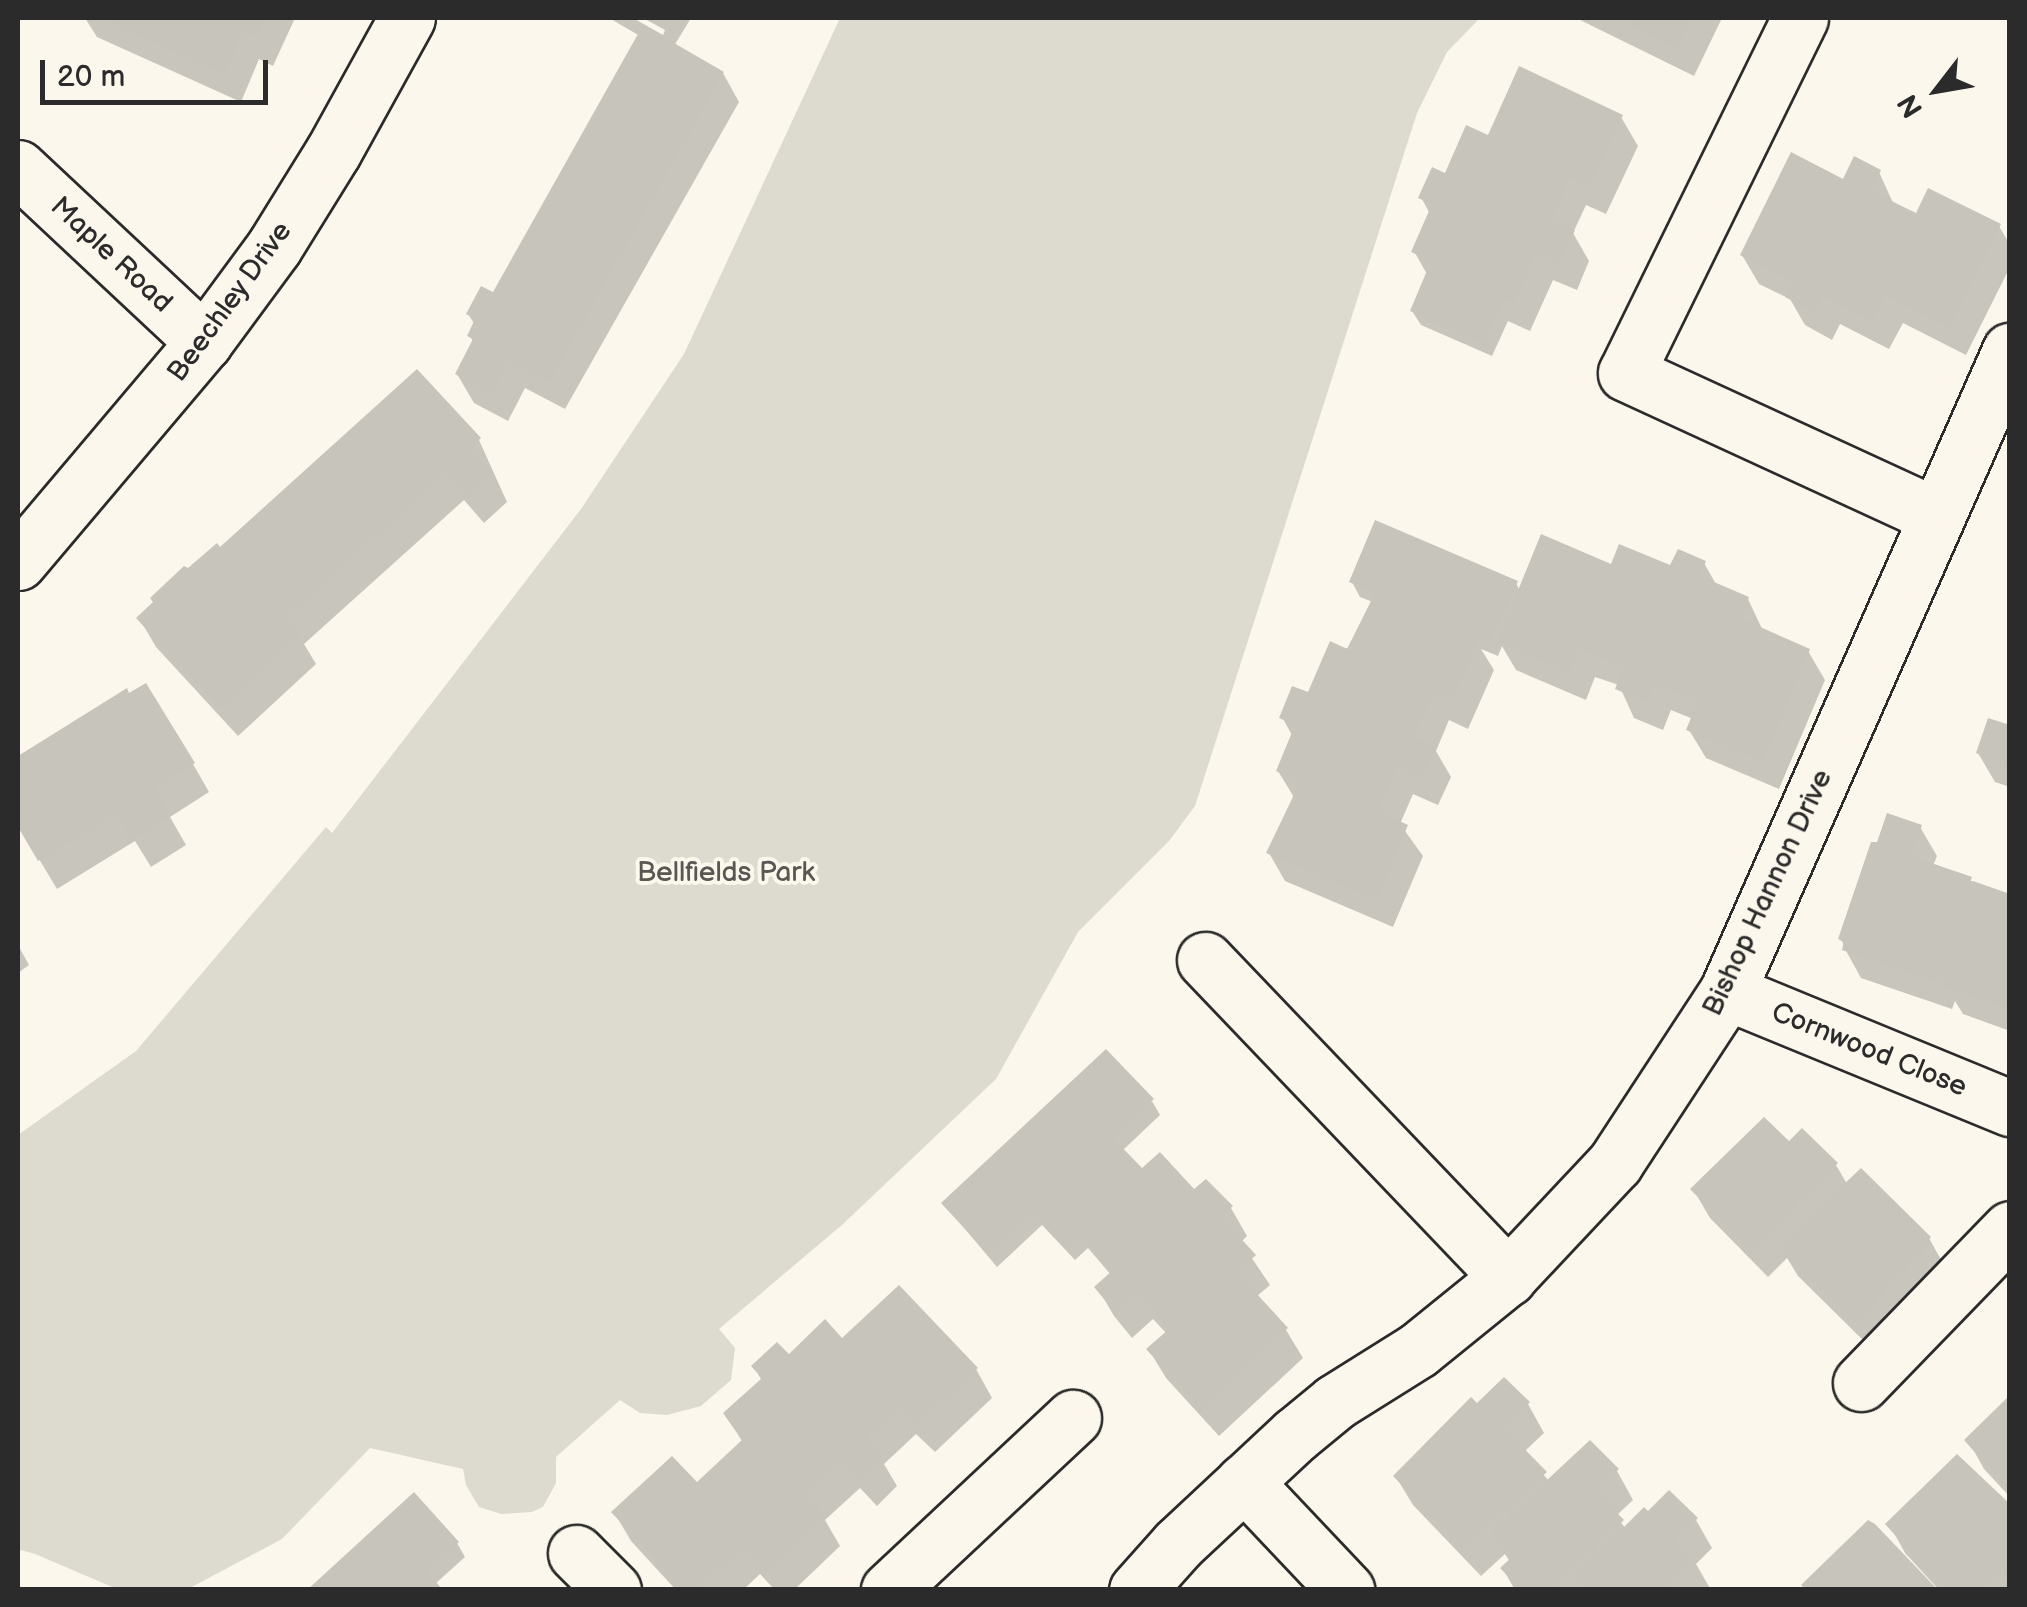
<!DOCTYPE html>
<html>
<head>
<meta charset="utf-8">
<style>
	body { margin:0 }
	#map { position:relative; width:2027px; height:1607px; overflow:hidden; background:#fbf7ec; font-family:"Balsamiq Sans",sans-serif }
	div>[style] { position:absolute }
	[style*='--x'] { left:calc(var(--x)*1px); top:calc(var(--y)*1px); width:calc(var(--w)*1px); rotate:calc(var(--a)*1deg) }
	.green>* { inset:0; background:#dddad0 }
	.shadow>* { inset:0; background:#0003 }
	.building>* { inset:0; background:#c7c4bc }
	.roads { filter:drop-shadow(2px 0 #2b2b2b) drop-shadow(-2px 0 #2b2b2b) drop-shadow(0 2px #2b2b2b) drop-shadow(0 -2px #2b2b2b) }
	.street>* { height:55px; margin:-27.5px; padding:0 27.5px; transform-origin:27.5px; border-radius:27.5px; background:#fbf7ec }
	span { translate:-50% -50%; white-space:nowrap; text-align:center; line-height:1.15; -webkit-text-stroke:8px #fbf7ec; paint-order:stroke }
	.street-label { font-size:28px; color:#2b2b2b }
	.park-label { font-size:28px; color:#585754 }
	.frame { position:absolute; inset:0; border:20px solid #2b2b2b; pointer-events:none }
	.north { position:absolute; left:1887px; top:40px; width:100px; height:100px; -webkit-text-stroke:8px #fbf7ec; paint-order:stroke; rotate:239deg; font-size:28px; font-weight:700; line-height:40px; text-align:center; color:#2b2b2b }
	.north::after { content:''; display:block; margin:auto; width:35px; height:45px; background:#2b2b2b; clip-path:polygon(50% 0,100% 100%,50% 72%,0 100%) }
	.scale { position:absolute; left:40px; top:60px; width:228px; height:45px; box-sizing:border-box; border:5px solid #2b2b2b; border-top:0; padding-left:12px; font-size:30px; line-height:35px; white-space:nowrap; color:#2b2b2b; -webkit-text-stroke:8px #fbf7ec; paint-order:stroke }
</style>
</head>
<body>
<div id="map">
	<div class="green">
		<i style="clip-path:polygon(840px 18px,1480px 18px,1447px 52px,1417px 113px,1195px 806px,1169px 841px,1078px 932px,996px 1079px,843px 1224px,719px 1329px,735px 1348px,731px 1380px,701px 1406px,667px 1415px,640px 1413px,620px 1400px,556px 1457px,556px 1483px,543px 1507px,532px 1512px,501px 1514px,479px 1507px,466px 1485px,463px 1469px,370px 1448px,282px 1539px,188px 1589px,117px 1589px,35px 1554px,21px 1550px,18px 1555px,18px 1135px,136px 1051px,326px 827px,332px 833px,581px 509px,684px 354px)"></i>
	</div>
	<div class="shadow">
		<i style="clip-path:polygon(85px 18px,295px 18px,273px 66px,259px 59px,241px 102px,97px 37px)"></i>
		<i style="clip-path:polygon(609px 18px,633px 18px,663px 35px,665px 30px,643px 18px,691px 18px,674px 46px,723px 73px,739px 102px,565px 409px,525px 388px,508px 421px,474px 403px,457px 374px,474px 343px,470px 336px,475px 325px,468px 314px,494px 295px,640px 36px)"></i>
		<i style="clip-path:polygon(1576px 18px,1722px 18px,1694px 76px)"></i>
		<i style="clip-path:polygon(1621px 117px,1638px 146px,1606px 214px,1586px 205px,1573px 233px,1589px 261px,1577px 290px,1553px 280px,1530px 331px,1508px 321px,1492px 356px,1421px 325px,1412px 311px,1428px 276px,1414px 251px,1430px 214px,1421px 197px,1489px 138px)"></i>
		<i style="clip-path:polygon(1879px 172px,1894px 205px,1917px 216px,1999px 226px,2010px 245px,2010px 267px,1966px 355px,1903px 323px,1889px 349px,1840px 324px,1832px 340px,1805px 325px,1790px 299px,1759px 284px,1742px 255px,1844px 183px)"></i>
		<i style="clip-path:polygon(479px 440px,507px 502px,484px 523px,464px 500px,304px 644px,316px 664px,238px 736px,156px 647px,139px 618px,189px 571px,220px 551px)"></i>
		<i style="clip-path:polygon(1704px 563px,1717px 586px,1748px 599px,1763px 631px,1808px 651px,1825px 680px,1779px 789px,1706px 758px,1689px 730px,1693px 719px,1671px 710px,1663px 730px,1634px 718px,1619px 685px,1595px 677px,1586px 700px,1516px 670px,1502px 646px,1498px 656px,1481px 649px,1494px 670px,1468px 729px,1449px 720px,1436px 751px,1451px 777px,1438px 805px,1413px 794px,1400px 824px,1423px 856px,1393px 927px,1285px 881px,1269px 853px,1295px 799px,1278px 771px,1293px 737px,1282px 717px,1309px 695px,1331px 644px,1349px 649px,1373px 602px,1360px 597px,1352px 582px,1516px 583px,1520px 591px,1613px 567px,1671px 568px)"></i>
		<i style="clip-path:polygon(2010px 728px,2010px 787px,1995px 782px,1978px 753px)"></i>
		<i style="clip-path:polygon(63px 730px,193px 764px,209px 792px,170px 817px,186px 845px,151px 867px,135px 841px,57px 889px,18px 824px,18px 759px)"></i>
		<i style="clip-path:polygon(1920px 827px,1937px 856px,1933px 866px,2010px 896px,2010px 1031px,1963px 1014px,1955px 1001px,1952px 1009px,1861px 978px,1845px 949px,1841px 938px)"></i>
		<i style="clip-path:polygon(18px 945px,29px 965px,18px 973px)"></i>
		<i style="clip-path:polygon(1152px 1101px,1160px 1115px,1122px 1151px,1137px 1167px,1231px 1208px,1247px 1236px,1241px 1242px,1270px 1285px,1256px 1297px,1286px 1330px,1303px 1358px,1219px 1436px,1166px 1378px,1149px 1350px,1167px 1334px,1153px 1319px,1132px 1338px,1114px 1316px,1097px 1287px,1111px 1275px,1088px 1248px,1075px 1260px,1042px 1225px,997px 1267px,944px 1204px)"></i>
		<i style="clip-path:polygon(1789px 1145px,1836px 1165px,1847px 1184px,1929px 1238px,1945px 1267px,1872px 1349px,1798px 1276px,1787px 1258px,1768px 1277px,1710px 1218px,1693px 1189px)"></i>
		<i style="clip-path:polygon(842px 1342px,976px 1369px,992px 1398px,935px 1452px,916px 1434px,884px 1464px,897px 1486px,877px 1506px,860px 1488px,825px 1520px,840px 1546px,794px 1590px,775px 1590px,760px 1574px,743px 1590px,676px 1590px,631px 1541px,614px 1512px,697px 1486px,743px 1443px,726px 1414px,762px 1381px,754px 1367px)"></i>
		<i style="clip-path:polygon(2010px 1399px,2010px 1497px,1984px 1469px,1968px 1440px)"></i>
		<i style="clip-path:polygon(1528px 1404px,1544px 1433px,1524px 1452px,1549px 1481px,1617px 1471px,1633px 1500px,1616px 1516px,1626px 1529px,1696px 1520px,1712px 1548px,1696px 1564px,1711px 1590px,1515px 1590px,1503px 1569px,1510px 1562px,1505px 1554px,1481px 1576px,1413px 1505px,1396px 1477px,1477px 1406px)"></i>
		<i style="clip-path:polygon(2010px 1509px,2010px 1590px,1939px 1590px,1905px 1553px,1889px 1524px)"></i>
		<i style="clip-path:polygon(457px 1543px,465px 1557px,435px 1584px,311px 1590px)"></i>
	</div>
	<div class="building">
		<i style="clip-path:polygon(98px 18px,267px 18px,257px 38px,243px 32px,224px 74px)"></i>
		<i style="clip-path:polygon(1615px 18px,1692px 18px,1677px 48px)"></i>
		<i style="clip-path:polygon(643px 25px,724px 72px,549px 382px,508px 361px,492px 394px,455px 374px,473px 339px,467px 336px,475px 319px,466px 314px,481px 286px,493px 292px)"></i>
		<i style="clip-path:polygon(1519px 66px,1623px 115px,1590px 187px,1570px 178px,1551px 220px,1575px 230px,1560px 263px,1536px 252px,1514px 303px,1504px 299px,1484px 344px,1410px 311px,1431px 261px,1411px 252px,1432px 204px,1418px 198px,1432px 167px,1445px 173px,1466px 125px,1488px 135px)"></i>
		<i style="clip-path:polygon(1791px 152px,1843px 179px,1854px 156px,1881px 170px,1871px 191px,1916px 213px,1928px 188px,2001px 224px,1949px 328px,1886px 296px,1873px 322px,1823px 297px,1815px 313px,1785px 297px,1793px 282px,1740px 255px)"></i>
		<i style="clip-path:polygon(417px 369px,481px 438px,470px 449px,493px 472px,466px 496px,446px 473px,286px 617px,302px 634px,220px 709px,136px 618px,153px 602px,150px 598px,184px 566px,188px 568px,217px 543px,220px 547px)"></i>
		<i style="clip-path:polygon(1375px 520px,1518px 581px,1490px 643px,1479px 639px,1452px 702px,1433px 693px,1414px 737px,1436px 746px,1422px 777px,1397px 767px,1378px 811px,1408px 825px,1377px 900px,1266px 853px,1300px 782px,1276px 771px,1295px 725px,1279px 718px,1292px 686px,1308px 692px,1330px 641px,1347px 649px,1375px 593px,1349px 582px)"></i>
		<i style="clip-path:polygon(1541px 534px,1611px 564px,1619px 544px,1670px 565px,1678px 549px,1706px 561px,1700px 576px,1749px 597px,1742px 619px,1810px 649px,1763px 762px,1686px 730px,1698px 701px,1655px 683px,1646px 702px,1615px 689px,1624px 666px,1579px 649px,1569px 672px,1497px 642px)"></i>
		<i style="clip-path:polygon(146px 683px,195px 763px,155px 787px,172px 815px,133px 840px,117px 814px,38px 861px,18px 827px,18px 756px,127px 688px,129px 693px)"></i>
		<i style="clip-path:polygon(1988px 718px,2010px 725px,2010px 768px,1976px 753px)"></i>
		<i style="clip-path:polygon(1887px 813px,1922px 825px,1911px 856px,1972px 877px,1936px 982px,1842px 950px,1844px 942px,1838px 939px,1871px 842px,1877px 842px)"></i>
		<i style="clip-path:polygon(1973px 881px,2010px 894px,2010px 1009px,1943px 986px,1945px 979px,1939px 977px)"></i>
		<i style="clip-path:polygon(1106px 1049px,1154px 1099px,1113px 1138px,1142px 1168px,1160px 1152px,1194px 1189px,1206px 1179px,1233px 1206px,1221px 1217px,1256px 1255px,1237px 1272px,1288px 1328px,1201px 1409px,1146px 1349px,1169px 1329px,1136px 1292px,1114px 1311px,1094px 1287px,1113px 1270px,1080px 1234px,1066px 1248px,1033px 1212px,988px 1254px,941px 1203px)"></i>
		<i style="clip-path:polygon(1764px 1117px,1789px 1141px,1802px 1128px,1838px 1163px,1750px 1250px,1690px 1189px)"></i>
		<i style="clip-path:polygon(1861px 1168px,1931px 1237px,1922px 1247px,1925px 1250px,1854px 1322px,1778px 1247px)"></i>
		<i style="clip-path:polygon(899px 1285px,978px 1368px,917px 1425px,899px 1407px,866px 1438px,882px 1456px,859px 1479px,843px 1461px,806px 1495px,826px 1516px,767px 1572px,743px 1547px,696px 1590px,684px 1590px,611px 1512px,672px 1456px,697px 1482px,742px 1440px,723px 1413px,762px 1378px,751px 1366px,777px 1342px,789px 1354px,825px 1319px,842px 1338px)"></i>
		<i style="clip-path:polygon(1504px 1377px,1530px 1402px,1504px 1428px,1547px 1472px,1463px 1549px,1393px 1476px,1471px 1397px,1477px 1403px)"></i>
		<i style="clip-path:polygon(2010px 1395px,2010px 1492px,1964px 1440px)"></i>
		<i style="clip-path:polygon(1590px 1440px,1619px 1469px,1596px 1491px,1624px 1520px,1553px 1590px,1521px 1590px,1500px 1568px,1513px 1556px,1490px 1533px)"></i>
		<i style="clip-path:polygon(1957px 1454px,2010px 1504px,2010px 1577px,2003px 1571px,1984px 1590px,1945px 1590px,1885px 1524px)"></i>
		<i style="clip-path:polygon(1669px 1490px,1698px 1518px,1676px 1540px,1696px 1560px,1666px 1590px,1589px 1590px,1575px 1576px,1644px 1507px,1648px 1511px)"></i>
		<i style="clip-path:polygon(414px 1492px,459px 1542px,426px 1571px,443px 1590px,307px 1590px)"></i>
		<i style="clip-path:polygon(1868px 1520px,1875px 1524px,1938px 1590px,1806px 1590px,1801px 1585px)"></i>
	</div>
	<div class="roads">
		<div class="street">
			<i style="--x:1800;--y:18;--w:395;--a:116.1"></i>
			<i style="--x:1626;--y:373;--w:342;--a:24.7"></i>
			<i style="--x:18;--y:168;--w:255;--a:43.1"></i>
			<i style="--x:18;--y:562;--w:288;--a:-49.8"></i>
			<i style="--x:204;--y:342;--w:118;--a:-53.6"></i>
			<i style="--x:274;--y:247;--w:112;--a:-58.2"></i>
			<i style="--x:333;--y:152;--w:153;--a:-61.1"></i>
			<i style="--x:1205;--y:960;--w:439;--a:46.3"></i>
			<i style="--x:1727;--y:992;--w:306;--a:22.3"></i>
			<i style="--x:1861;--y:1383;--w:214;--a:-45.9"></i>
			<i style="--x:1244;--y:1482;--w:149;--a:46.6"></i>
			<i style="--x:576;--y:1553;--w:52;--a:45"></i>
			<i style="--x:889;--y:1590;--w:252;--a:-43.1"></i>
			<i style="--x:1137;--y:1590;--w:62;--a:-48.3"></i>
			<i style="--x:1178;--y:1544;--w:160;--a:-43"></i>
			<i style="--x:1295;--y:1435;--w:52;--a:-39.5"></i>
			<i style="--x:1335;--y:1402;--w:98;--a:-32.1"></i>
			<i style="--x:1418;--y:1350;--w:116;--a:-39"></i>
			<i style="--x:1508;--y:1277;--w:156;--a:-46.8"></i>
			<i style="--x:1615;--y:1163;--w:204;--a:-56.8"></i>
			<i style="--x:1727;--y:992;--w:701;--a:-66.18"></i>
		</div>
	</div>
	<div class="street-label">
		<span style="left:111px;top:255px;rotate:43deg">Maple Road</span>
		<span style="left:230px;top:302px;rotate:-54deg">Beechley Drive</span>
		<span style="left:1768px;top:893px;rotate:-65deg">Bishop Hannon Drive</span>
		<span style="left:1869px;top:1050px;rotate:22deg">Cornwood Close</span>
	</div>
	<div class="park-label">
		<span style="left:726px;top:873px">Bellfields Park</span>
	</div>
	<div class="frame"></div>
	<div class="north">N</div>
	<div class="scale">20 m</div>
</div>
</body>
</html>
